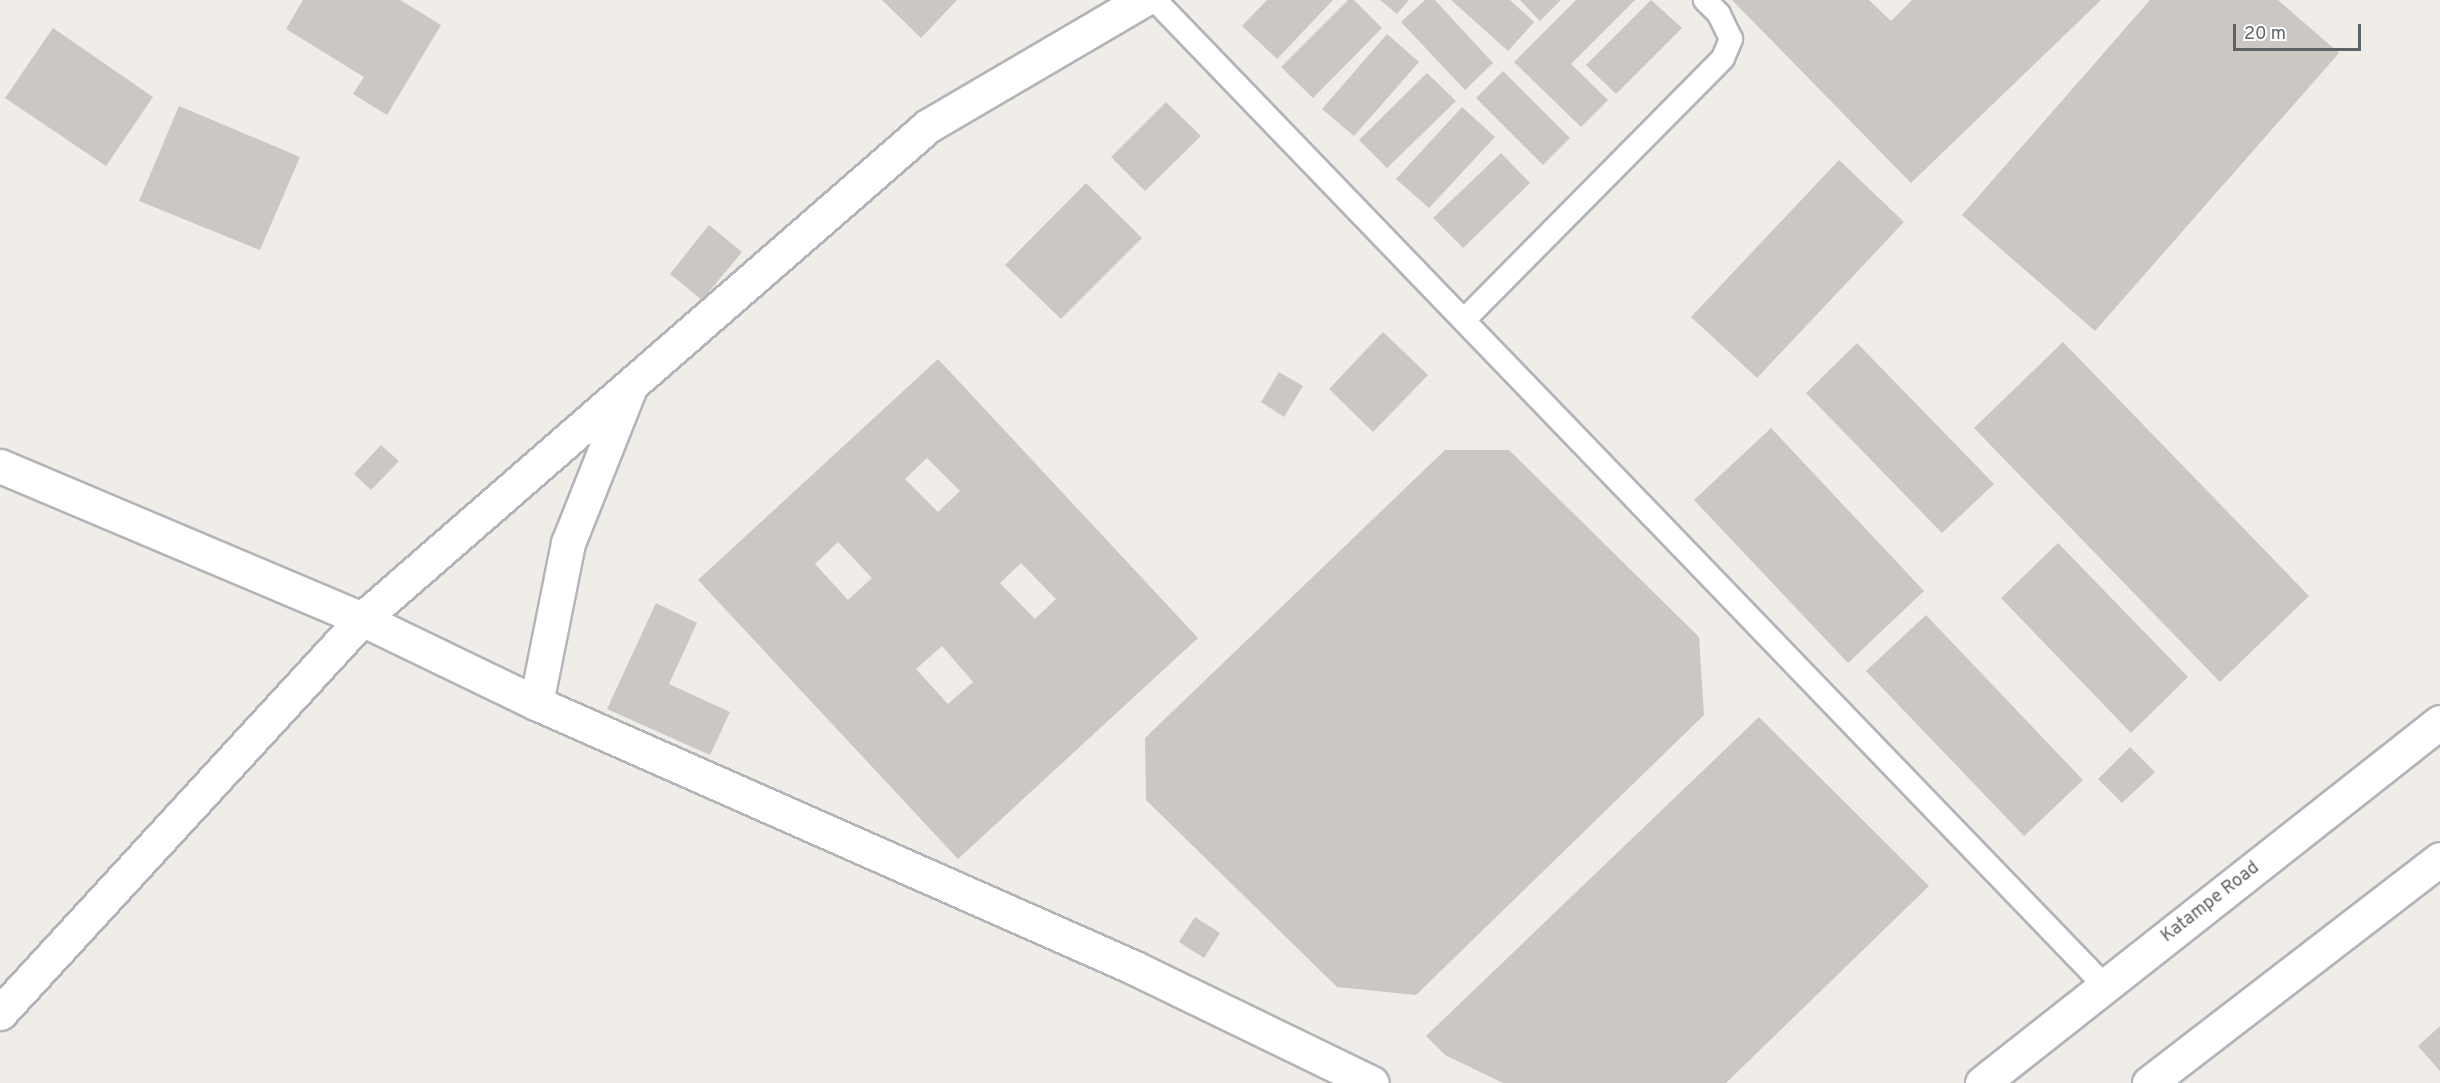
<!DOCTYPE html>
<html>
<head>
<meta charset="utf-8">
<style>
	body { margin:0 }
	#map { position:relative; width:2440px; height:1083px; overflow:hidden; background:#f0ece7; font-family:Overpass,sans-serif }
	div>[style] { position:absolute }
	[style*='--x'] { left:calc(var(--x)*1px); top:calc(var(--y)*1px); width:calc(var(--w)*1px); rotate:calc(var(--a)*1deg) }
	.building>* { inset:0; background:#cbc7c3 }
	.roads { filter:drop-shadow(2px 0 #b2b5b8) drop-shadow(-2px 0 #b2b5b8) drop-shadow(0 2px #b2b5b8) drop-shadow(0 -2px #b2b5b8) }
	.service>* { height:22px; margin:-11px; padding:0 11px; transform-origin:11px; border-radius:11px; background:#fff }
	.minor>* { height:33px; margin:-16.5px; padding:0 16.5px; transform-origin:16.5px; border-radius:16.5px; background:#fff }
	.secondary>* { height:33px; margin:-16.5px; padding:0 16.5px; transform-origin:16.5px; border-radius:16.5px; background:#fff }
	span { translate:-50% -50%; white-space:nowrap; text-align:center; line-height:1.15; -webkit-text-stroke:5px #fff; paint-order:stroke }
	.street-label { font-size:18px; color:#5e6366 }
	.scale { position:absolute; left:2233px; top:24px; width:128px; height:27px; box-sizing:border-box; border:3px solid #5e6366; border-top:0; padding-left:8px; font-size:18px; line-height:21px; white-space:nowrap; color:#5e6366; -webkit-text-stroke:4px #fff; paint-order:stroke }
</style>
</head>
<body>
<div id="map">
	<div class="building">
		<i style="clip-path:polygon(303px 0,400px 0,441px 25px,387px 115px,353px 94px,364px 77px,286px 29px)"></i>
		<i style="clip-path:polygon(882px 0,957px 0,921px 38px)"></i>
		<i style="clip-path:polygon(1267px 0,1333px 0,1277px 59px,1242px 26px)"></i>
		<i style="clip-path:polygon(1348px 0,1354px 0,1382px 28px,1313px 98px,1281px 67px)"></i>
		<i style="clip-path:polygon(1380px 0,1409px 0,1397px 14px)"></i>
		<i style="clip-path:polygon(1425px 0,1435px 0,1493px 63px,1465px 90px,1401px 22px)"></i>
		<i style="clip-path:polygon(1451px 0,1510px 0,1534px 22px,1508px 51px)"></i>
		<i style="clip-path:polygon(1520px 0,1561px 0,1540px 21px)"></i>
		<i style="clip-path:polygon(1576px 0,1635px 0,1571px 64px,1608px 100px,1581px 127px,1514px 62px)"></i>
		<i style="clip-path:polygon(1651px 0,1682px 28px,1616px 94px,1586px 65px)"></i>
		<i style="clip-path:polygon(1732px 0,1869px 0,1891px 21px,1912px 0,2101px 0,1911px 183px)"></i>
		<i style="clip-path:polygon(2150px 0,2278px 0,2339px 53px,2095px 331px,1962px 215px)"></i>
		<i style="clip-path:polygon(53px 28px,153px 97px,106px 166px,5px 98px)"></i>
		<i style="clip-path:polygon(1387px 34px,1419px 62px,1354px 136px,1322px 109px)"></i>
		<i style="clip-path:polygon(1503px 71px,1570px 138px,1543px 165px,1476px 98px)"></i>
		<i style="clip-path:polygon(1427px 73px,1456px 101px,1387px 168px,1359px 140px)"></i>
		<i style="clip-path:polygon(1166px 102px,1201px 136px,1145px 191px,1111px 157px)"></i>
		<i style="clip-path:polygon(179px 106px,300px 157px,260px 250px,139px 201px)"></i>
		<i style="clip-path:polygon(1462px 107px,1495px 137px,1429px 208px,1396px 179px)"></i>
		<i style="clip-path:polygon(1501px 153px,1530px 183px,1463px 248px,1433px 218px)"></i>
		<i style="clip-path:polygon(1839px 160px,1904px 222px,1757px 378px,1691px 317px)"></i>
		<i style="clip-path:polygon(1086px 183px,1142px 238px,1061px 319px,1005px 265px)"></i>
		<i style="clip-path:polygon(709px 225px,742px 252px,702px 300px,670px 274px)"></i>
		<i style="clip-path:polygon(1383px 332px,1428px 375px,1373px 432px,1329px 389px)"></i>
		<i style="clip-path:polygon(2063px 342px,2309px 596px,2220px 682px,1974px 428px)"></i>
		<i style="clip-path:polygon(1857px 343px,1994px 484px,1942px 533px,1806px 393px)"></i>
		<i style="clip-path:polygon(evenodd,938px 359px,1198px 638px,958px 859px,698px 580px,938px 359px,927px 458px,960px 491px,938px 512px,905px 479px,927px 458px,938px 359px,838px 542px,872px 578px,848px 600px,815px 564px,838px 542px,938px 359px,1021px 563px,1056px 599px,1035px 619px,1000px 583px,1021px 563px,938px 359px,942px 646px,973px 682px,948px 704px,916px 669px,942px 646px)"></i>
		<i style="clip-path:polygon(1279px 372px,1303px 386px,1284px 417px,1261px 402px)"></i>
		<i style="clip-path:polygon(1771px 428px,1924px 591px,1848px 663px,1694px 500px)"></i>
		<i style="clip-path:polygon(381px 445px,399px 461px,371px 490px,354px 474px)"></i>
		<i style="clip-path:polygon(1445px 450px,1509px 450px,1699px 637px,1704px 715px,1416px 995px,1337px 987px,1146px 800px,1145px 738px)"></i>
		<i style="clip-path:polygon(2058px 543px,2188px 677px,2131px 733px,2001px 598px)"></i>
		<i style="clip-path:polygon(656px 603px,697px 623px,669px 684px,730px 712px,710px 755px,607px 709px)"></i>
		<i style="clip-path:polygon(1926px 615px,2083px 780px,2024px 836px,1866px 671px)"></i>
		<i style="clip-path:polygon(1759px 717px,1929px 886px,1726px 1083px,1503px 1083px,1445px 1055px,1426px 1036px)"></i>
		<i style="clip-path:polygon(2130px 747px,2155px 772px,2122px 803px,2098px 779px)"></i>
		<i style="clip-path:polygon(1195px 917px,1220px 933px,1204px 958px,1179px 942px)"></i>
		<i style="clip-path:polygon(2440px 1026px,2440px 1071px,2418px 1046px)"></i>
	</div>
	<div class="roads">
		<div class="service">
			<i style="--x:1155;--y:0;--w:1369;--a:46.07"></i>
			<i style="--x:1464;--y:320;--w:368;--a:-45.3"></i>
			<i style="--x:1723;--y:58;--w:21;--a:-67"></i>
			<i style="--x:1731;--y:39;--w:28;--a:-116"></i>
			<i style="--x:1719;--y:14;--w:20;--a:-135"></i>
		</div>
		<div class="minor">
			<i style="--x:0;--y:466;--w:393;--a:22.9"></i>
			<i style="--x:362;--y:619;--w:193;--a:25.8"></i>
			<i style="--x:536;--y:703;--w:655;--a:23.86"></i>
			<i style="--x:1135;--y:968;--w:263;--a:25.9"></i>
			<i style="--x:536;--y:703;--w:163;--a:-78.7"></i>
			<i style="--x:568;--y:543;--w:165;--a:-68.3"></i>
			<i style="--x:0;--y:1013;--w:535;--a:-47.42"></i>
			<i style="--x:362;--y:619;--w:751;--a:-41.06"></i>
			<i style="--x:928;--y:126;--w:249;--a:-30.4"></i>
		</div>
		<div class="secondary">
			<i style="--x:1982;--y:1083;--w:583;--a:-38.25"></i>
			<i style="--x:2149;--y:1083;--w:367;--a:-37.6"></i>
		</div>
	</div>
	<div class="street-label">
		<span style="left:2211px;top:903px;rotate:-38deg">Katampe Road</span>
	</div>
	<div class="scale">20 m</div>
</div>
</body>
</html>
